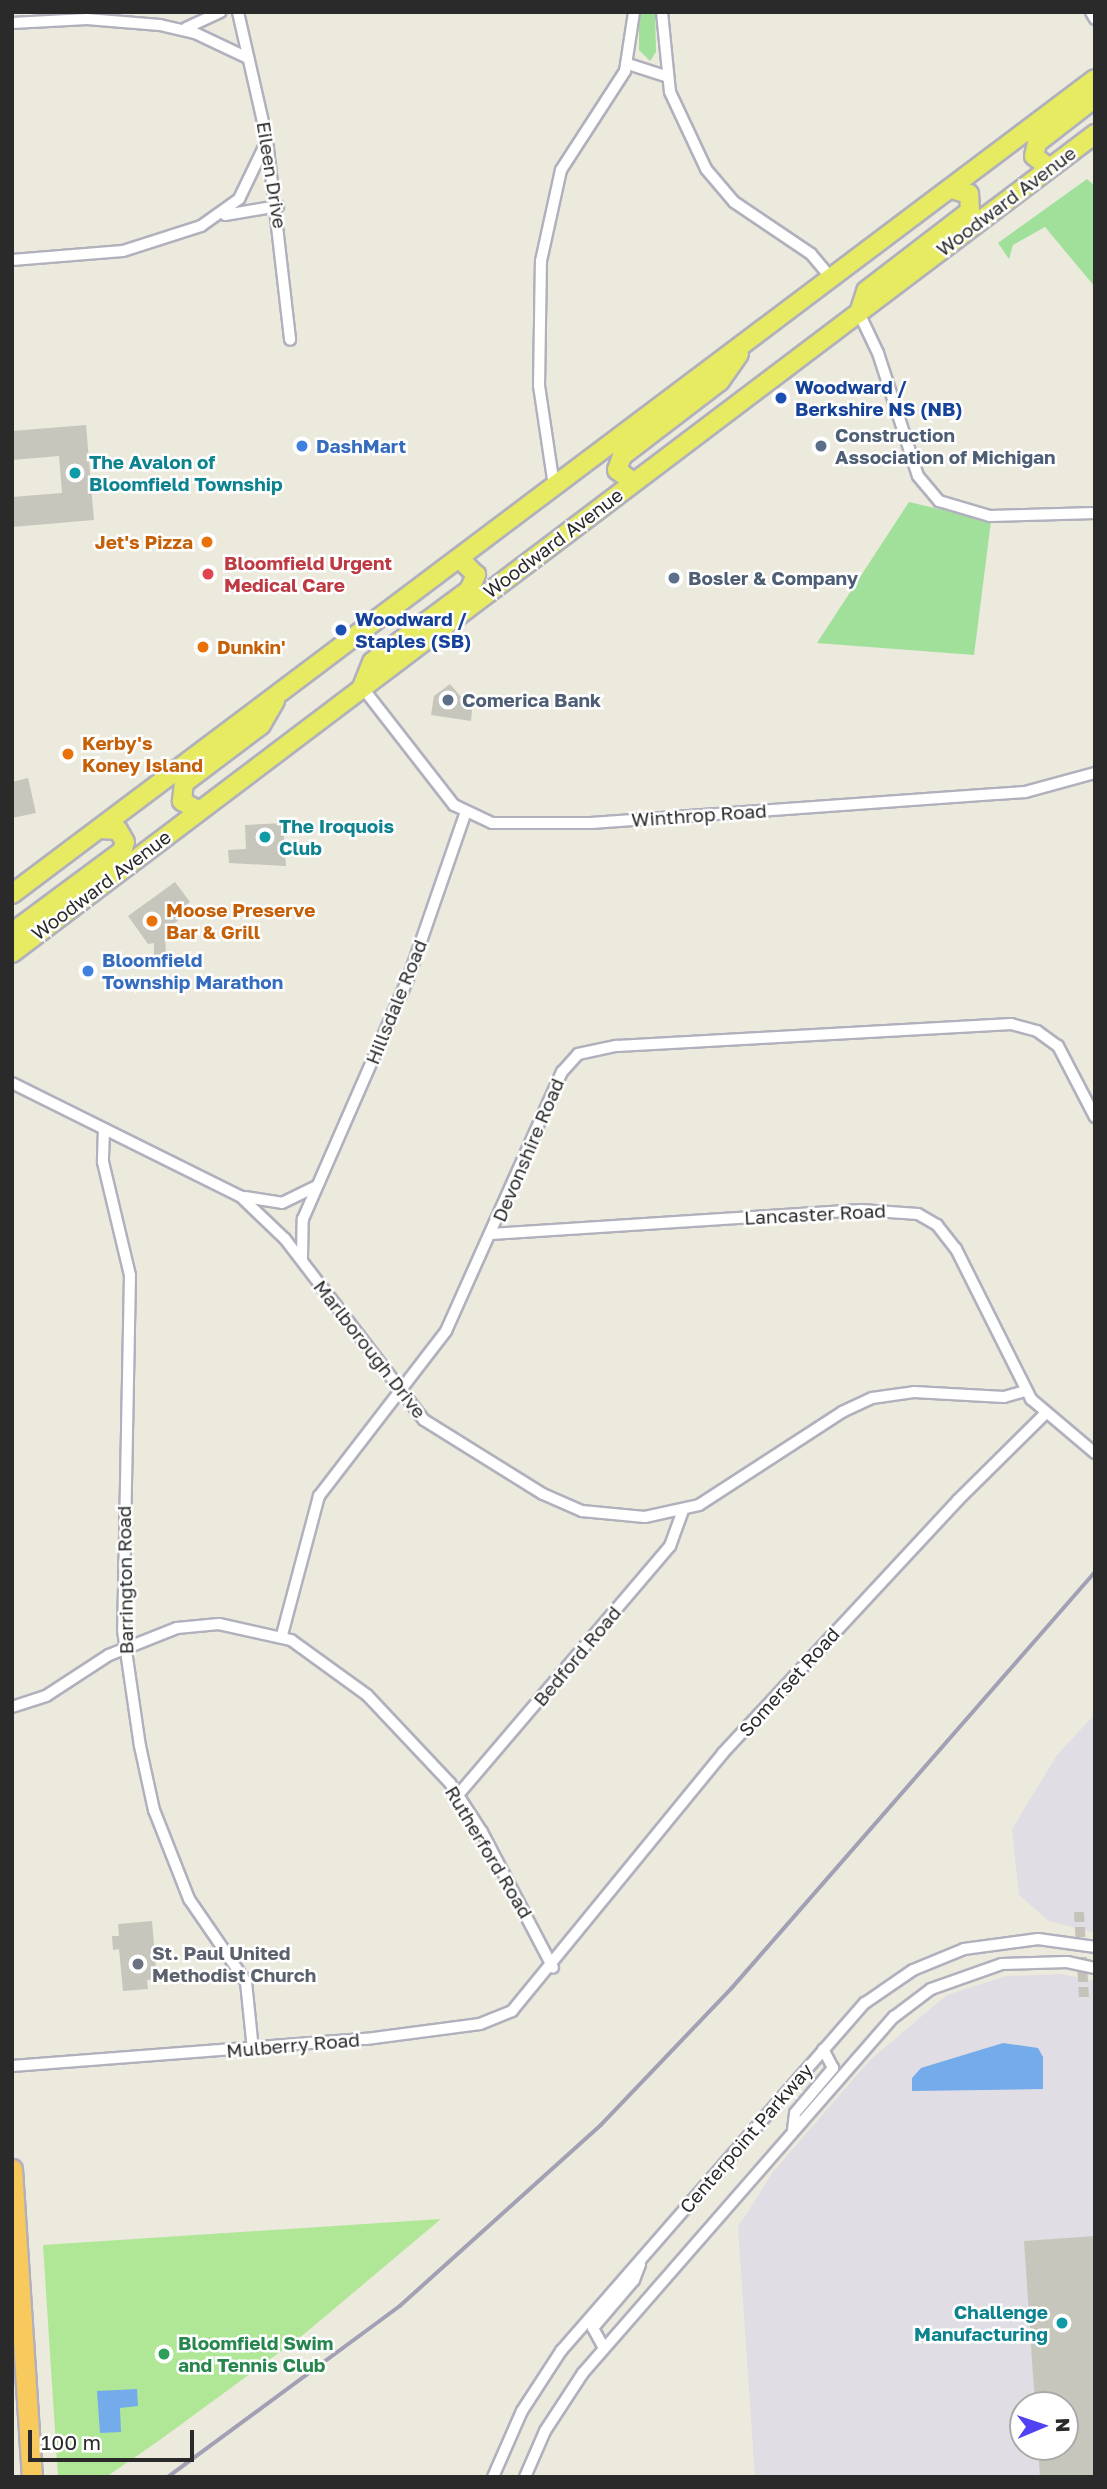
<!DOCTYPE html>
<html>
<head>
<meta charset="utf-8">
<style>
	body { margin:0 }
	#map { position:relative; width:1107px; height:2489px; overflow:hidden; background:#ece9dd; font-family:"Golos Text",sans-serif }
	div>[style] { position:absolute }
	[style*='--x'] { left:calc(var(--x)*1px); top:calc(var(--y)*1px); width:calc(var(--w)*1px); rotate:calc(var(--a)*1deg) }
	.industrial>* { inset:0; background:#e1dde4 }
	.green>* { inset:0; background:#a0e09b }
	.pitch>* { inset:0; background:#b0e797 }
	.water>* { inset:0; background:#74abea }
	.building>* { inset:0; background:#c7c6bc }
	.street-tunnel>* { height:10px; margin-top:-5px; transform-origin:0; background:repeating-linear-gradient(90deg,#c5c3b9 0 10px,transparent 0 15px) }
	.roads { filter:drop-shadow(2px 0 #b1b0bd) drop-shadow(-2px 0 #b1b0bd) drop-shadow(0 2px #b1b0bd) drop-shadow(0 -2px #b1b0bd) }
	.street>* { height:10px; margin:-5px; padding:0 5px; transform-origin:5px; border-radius:5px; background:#fff }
	.primary>* { height:18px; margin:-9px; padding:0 9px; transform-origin:9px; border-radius:9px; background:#e6eb62 }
	.highway>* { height:19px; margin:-9.5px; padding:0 9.5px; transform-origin:9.5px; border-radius:9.5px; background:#f8c95c }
	.rail>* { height:3.5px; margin:-1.75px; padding:0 1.75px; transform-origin:1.75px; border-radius:1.75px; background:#a2a0b4 }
	.dots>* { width:19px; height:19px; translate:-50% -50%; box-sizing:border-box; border:4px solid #fff; border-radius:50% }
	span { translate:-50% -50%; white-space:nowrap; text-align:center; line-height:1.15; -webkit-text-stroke:5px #fff; paint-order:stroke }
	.street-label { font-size:19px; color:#2a2a2a }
	.transit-label { font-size:19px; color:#164399; font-weight:700 }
	.left { translate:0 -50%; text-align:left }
	.service-label { font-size:19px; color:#4e5e75; font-weight:700 }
	.shop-label { font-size:19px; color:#366cbe; font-weight:700 }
	.culture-label { font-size:19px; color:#0d838f; font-weight:700 }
	.right { translate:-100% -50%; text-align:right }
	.food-label { font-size:19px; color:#c56008; font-weight:700 }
	.health-label { font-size:19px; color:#be3a42; font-weight:700 }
	.worship-label { font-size:19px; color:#5b616d; font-weight:700 }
	.leisure-label { font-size:19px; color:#27864d; font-weight:700 }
	.frame { position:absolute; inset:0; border:14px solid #2a2a2a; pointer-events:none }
	.north { position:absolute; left:1009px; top:2391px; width:70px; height:70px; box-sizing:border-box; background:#fff; border:2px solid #aaa; border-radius:50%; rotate:88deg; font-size:19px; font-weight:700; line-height:28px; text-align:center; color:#2a2a2a }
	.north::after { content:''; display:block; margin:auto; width:24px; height:32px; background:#5143f3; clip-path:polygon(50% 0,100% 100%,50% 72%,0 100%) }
	.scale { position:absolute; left:28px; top:2430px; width:166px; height:32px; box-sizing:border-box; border:4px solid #2a2a2a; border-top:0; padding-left:9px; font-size:21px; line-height:24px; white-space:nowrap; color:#2a2a2a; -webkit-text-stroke:5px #fff; paint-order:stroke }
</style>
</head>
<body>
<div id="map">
	<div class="industrial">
		<i style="clip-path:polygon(1095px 1714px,1095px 1933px,1049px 1921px,1019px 1895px,1012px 1829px,1057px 1755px)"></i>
		<i style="clip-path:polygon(evenodd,1062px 1974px,1095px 1981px,1095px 2477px,755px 2477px,738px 2227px,773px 2172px,870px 2060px,947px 1995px,1006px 1976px,1062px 1974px,1023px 2405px,1065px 2405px,1065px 2447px,1023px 2447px,1023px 2405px)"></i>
	</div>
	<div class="green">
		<i style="clip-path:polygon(639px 12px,655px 12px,656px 52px,650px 61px,639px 50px)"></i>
		<i style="clip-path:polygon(1087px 179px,1095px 186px,1095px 287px,1045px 227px,1013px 245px,1009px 259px,998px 243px)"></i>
		<i style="clip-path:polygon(909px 502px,991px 521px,974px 655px,817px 643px)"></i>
	</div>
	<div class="pitch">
		<i style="clip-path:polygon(441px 2219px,303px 2335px,157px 2442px,106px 2477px,58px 2477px,43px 2245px)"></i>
	</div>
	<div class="water">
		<i style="clip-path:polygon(1003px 2043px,1038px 2048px,1043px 2057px,1043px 2089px,912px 2091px,912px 2078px,921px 2068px)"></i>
		<i style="clip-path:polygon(137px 2389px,138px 2406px,120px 2408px,121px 2432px,100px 2433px,97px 2391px)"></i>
	</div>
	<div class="building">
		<i style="clip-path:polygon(86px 425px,94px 520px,12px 527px,12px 497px,62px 493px,59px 456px,12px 460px,12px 431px)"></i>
		<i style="clip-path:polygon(450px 684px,472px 710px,471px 721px,431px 715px,434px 696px)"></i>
		<i style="clip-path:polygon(28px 778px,36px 813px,12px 818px,12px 782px)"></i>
		<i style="clip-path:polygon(283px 823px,286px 866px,229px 863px,228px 850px,246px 849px,245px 825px)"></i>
		<i style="clip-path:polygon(175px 882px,190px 902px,183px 908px,187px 913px,165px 931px,166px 956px,154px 957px,154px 943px,148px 944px,128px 916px)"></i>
		<i style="clip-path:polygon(152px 1921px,157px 1979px,147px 1980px,148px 1989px,123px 1991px,119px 1949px,113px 1950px,112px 1936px,119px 1936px,118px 1924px)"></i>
		<i style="clip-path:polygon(1095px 2236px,1095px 2477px,1040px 2477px,1038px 2447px,1065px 2447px,1065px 2405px,1035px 2405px,1024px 2241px)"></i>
	</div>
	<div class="street-tunnel">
		<i style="--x:1079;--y:1912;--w:87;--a:86.7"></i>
	</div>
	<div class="roads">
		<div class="street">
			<i style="--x:238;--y:12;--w:131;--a:77.2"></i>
			<i style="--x:267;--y:140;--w:201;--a:83.4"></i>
			<i style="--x:662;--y:12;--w:80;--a:84.3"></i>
			<i style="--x:670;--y:92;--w:85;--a:64.9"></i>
			<i style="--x:706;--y:169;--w:43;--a:49.7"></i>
			<i style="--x:734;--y:202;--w:93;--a:34"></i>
			<i style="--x:811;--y:254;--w:33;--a:50"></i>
			<i style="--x:1091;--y:12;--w:8;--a:60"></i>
			<i style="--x:12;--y:23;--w:75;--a:-3.1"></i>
			<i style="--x:87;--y:19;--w:73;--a:4.7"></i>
			<i style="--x:160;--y:25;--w:36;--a:13"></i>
			<i style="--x:195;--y:33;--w:59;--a:25.3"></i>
			<i style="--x:186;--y:28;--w:38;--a:-25"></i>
			<i style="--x:628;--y:64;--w:40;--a:18"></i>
			<i style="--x:225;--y:215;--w:54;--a:-9.6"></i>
			<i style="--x:12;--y:260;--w:111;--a:-4.6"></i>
			<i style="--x:123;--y:251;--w:82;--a:-17.8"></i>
			<i style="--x:201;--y:226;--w:47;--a:-35.4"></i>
			<i style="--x:239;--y:199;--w:62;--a:-64.3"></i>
			<i style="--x:859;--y:313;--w:44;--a:64.6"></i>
			<i style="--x:878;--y:353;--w:129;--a:72"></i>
			<i style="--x:918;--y:476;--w:33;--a:50"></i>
			<i style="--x:939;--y:501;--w:53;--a:16.4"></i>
			<i style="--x:990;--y:516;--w:105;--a:-1.6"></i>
			<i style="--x:554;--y:486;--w:101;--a:-98.5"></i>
			<i style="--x:539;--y:386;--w:125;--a:-89.1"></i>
			<i style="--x:541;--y:261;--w:93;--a:-77.6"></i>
			<i style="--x:561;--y:170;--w:118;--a:-57.1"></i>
			<i style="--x:625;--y:71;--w:60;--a:-81.3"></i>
			<i style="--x:362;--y:687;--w:150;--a:52.1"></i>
			<i style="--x:454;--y:805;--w:42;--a:25.3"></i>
			<i style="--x:492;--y:823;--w:99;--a:0"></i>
			<i style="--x:591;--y:823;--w:435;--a:-4.1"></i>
			<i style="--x:1025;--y:792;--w:73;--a:-15.2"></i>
			<i style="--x:12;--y:1083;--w:254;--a:26.4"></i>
			<i style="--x:240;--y:1196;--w:62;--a:43.7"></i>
			<i style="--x:285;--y:1239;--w:228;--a:52.5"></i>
			<i style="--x:424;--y:1420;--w:140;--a:31.9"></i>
			<i style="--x:543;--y:1494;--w:43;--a:23.6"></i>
			<i style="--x:582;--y:1511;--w:63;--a:5.4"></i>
			<i style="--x:645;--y:1517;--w:55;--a:-12.5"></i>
			<i style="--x:699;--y:1505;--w:171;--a:-33"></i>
			<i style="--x:842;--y:1412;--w:33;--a:-25"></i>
			<i style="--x:872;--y:1398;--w:42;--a:-8.1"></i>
			<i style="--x:914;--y:1392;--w:90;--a:3.2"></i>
			<i style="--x:1004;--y:1397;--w:22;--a:-16"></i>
			<i style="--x:104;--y:1129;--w:33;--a:92"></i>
			<i style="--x:103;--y:1162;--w:116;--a:76.6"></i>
			<i style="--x:130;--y:1275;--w:355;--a:91.1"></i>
			<i style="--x:123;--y:1630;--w:117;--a:81.7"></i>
			<i style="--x:140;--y:1746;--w:66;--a:77.7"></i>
			<i style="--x:154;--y:1810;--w:96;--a:68.5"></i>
			<i style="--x:189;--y:1899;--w:101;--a:55.5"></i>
			<i style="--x:246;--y:1982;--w:68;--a:84.1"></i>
			<i style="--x:245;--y:1197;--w:37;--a:9"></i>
			<i style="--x:282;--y:1203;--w:37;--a:-26"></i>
			<i style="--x:491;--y:1234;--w:371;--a:-3.7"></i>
			<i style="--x:861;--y:1210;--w:57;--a:4"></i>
			<i style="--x:918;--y:1214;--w:22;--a:30"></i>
			<i style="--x:937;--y:1225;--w:31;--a:52"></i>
			<i style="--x:956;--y:1249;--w:168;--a:63.4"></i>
			<i style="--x:1031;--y:1399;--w:84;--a:40.2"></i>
			<i style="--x:302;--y:1258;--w:39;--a:-89"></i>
			<i style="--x:303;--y:1219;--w:262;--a:-66.4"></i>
			<i style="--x:408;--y:979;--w:175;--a:-70.9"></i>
			<i style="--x:282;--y:1635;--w:144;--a:-75.1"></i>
			<i style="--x:319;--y:1496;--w:208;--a:-52.4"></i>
			<i style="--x:446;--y:1331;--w:284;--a:-65.9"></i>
			<i style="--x:562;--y:1072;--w:24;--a:-48"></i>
			<i style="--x:578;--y:1054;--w:40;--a:-12"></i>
			<i style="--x:617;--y:1046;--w:395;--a:-3.2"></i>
			<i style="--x:1011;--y:1024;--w:27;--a:15"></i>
			<i style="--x:1037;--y:1031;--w:26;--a:36"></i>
			<i style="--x:1058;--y:1046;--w:80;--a:62.5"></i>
			<i style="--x:12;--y:1707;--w:36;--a:-18"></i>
			<i style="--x:46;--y:1696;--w:75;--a:-33.1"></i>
			<i style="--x:109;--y:1655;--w:73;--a:-21.7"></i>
			<i style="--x:177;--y:1628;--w:42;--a:-5.4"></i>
			<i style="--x:219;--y:1624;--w:74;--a:12.5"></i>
			<i style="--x:291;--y:1640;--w:94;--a:35.9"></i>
			<i style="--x:367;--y:1695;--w:121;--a:46.7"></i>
			<i style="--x:450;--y:1783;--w:59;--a:56.9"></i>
			<i style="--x:482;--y:1832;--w:153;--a:62.4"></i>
			<i style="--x:458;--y:1795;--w:327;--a:-49.6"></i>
			<i style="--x:670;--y:1546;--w:37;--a:-70"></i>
			<i style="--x:12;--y:2066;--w:355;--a:-4.4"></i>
			<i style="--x:366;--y:2039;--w:115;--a:-7.5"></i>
			<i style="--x:480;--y:2024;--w:35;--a:-22"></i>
			<i style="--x:512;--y:2011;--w:333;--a:-50.7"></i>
			<i style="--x:723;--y:1753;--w:345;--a:-47.1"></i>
			<i style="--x:958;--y:1500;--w:122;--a:-44.7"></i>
			<i style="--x:793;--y:2130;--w:17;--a:-83"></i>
			<i style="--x:795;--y:2113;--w:59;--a:-49.8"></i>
			<i style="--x:833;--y:2068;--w:21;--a:-118"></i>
			<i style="--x:604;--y:2348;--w:23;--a:-119"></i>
			<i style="--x:593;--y:2328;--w:63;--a:-49.5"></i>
			<i style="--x:634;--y:2280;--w:17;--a:-69"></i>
			<i style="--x:493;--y:2477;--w:72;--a:-66.3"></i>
			<i style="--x:522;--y:2411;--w:72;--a:-57"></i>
			<i style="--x:561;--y:2351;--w:462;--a:-48.9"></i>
			<i style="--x:865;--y:2003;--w:58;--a:-34.5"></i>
			<i style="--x:913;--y:1970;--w:55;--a:-22.4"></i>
			<i style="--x:964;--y:1949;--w:75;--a:-7.7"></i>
			<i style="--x:1038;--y:1939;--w:58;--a:8"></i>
			<i style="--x:525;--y:2477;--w:50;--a:-66.5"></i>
			<i style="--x:545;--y:2431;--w:69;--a:-56.8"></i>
			<i style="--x:583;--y:2373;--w:473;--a:-48.9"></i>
			<i style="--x:894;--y:2017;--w:46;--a:-37.1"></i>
			<i style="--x:931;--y:1989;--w:75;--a:-19.4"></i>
			<i style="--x:1002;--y:1964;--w:65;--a:-1.8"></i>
			<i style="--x:1067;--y:1962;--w:29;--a:12"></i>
		</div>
		<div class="primary">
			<i style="--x:1049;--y:168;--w:19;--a:-141"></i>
			<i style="--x:1034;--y:156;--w:13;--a:-77"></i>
			<i style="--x:1037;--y:143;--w:73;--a:-37.8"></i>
			<i style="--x:859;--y:313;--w:23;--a:-72"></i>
			<i style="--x:866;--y:291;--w:131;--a:-37.6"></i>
			<i style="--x:970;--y:211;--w:17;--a:-93"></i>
			<i style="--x:969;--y:194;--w:19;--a:-164"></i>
			<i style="--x:633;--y:482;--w:20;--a:-143"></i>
			<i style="--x:617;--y:470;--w:15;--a:-70"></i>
			<i style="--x:622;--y:456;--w:123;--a:-37.4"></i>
			<i style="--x:720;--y:381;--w:33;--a:-55"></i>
			<i style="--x:362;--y:687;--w:27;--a:-68"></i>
			<i style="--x:372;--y:662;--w:121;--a:-36.6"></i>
			<i style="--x:469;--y:590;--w:17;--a:-65"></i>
			<i style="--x:476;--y:575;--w:24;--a:-135"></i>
			<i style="--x:199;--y:811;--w:20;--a:-150"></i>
			<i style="--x:182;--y:801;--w:18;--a:-84"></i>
			<i style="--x:184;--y:783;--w:96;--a:-37"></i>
			<i style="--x:261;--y:725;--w:28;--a:-60"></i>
			<i style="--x:12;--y:894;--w:1355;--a:-36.96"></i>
			<i style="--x:12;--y:941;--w:17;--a:-59"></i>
			<i style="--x:21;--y:926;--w:126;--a:-36.6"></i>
			<i style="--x:122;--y:851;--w:9;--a:-72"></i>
			<i style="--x:125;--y:842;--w:14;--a:-120"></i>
			<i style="--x:118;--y:830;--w:19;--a:-177"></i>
			<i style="--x:12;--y:953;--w:1358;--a:-37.1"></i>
		</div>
		<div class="highway">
			<i style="--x:12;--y:2169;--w:309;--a:86.3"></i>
		</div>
	</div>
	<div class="rail">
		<i style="--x:168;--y:2477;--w:288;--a:-36.4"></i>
		<i style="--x:400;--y:2306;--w:270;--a:-42"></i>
		<i style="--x:601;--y:2125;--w:188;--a:-46.3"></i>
		<i style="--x:731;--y:1989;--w:554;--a:-48.88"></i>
	</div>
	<div class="dots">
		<i style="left:781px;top:398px;background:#1a4fb4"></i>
		<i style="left:302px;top:446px;background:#3f7fe0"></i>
		<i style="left:821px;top:446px;background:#5c6f8a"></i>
		<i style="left:75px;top:473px;background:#0f9aa8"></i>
		<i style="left:207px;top:542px;background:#e8710a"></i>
		<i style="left:208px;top:574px;background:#e0444e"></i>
		<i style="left:674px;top:578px;background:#5c6f8a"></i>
		<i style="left:341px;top:630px;background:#1a4fb4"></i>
		<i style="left:203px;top:647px;background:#e8710a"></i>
		<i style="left:448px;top:700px;background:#5c6f8a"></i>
		<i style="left:68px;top:754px;background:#e8710a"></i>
		<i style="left:265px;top:837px;background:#0f9aa8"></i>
		<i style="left:152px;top:921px;background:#e8710a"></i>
		<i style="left:88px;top:971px;background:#3f7fe0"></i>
		<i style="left:138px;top:1964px;background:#6b7280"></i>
		<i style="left:1062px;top:2323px;background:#0f9aa8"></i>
		<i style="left:164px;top:2354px;background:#2e9e5b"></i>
	</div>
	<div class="street-label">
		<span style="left:272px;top:175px;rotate:81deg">Eileen Drive</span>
		<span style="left:1006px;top:201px;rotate:-37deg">Woodward Avenue</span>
		<span style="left:553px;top:543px;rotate:-37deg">Woodward Avenue</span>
		<span style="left:699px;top:815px;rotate:-4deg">Winthrop Road</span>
		<span style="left:101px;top:885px;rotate:-37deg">Woodward Avenue</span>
		<span style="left:396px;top:1002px;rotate:-68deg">Hillsdale Road</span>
		<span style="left:528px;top:1150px;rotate:-67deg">Devonshire Road</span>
		<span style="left:815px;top:1214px;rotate:-3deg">Lancaster Road</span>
		<span style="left:370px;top:1349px;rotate:52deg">Marlborough Drive</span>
		<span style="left:125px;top:1580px;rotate:-91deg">Barrington Road</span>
		<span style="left:577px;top:1656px;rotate:-50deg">Bedford Road</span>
		<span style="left:789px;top:1682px;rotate:-48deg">Somerset Road</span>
		<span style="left:489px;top:1852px;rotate:59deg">Rutherford Road</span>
		<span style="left:293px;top:2045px;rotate:-5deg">Mulberry Road</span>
		<span style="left:746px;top:2138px;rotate:-49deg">Centerpoint Parkway</span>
	</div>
	<div class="transit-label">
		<span class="left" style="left:795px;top:398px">Woodward /<br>Berkshire NS (NB)</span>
		<span class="left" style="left:355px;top:630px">Woodward /<br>Staples (SB)</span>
	</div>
	<div class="service-label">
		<span class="left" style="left:835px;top:446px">Construction<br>Association of Michigan</span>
		<span class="left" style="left:688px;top:578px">Bosler &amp; Company</span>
		<span class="left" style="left:462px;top:700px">Comerica Bank</span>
	</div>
	<div class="shop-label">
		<span class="left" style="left:316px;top:446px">DashMart</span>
		<span class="left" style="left:102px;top:971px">Bloomfield<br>Township Marathon</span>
	</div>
	<div class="culture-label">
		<span class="left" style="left:89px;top:473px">The Avalon of<br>Bloomfield Township</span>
		<span class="left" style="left:279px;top:837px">The Iroquois<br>Club</span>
		<span class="right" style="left:1048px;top:2323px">Challenge<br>Manufacturing</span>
	</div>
	<div class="food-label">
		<span class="right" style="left:193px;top:542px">Jet's Pizza</span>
		<span class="left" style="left:217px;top:647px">Dunkin'</span>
		<span class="left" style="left:82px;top:754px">Kerby's<br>Koney Island</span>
		<span class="left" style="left:166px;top:921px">Moose Preserve<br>Bar &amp; Grill</span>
	</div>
	<div class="health-label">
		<span class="left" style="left:224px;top:574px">Bloomfield Urgent<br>Medical Care</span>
	</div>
	<div class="worship-label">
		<span class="left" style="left:152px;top:1964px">St. Paul United<br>Methodist Church</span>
	</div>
	<div class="leisure-label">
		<span class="left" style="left:178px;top:2354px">Bloomfield Swim<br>and Tennis Club</span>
	</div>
	<div class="frame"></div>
	<div class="north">N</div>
	<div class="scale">100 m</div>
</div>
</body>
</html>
